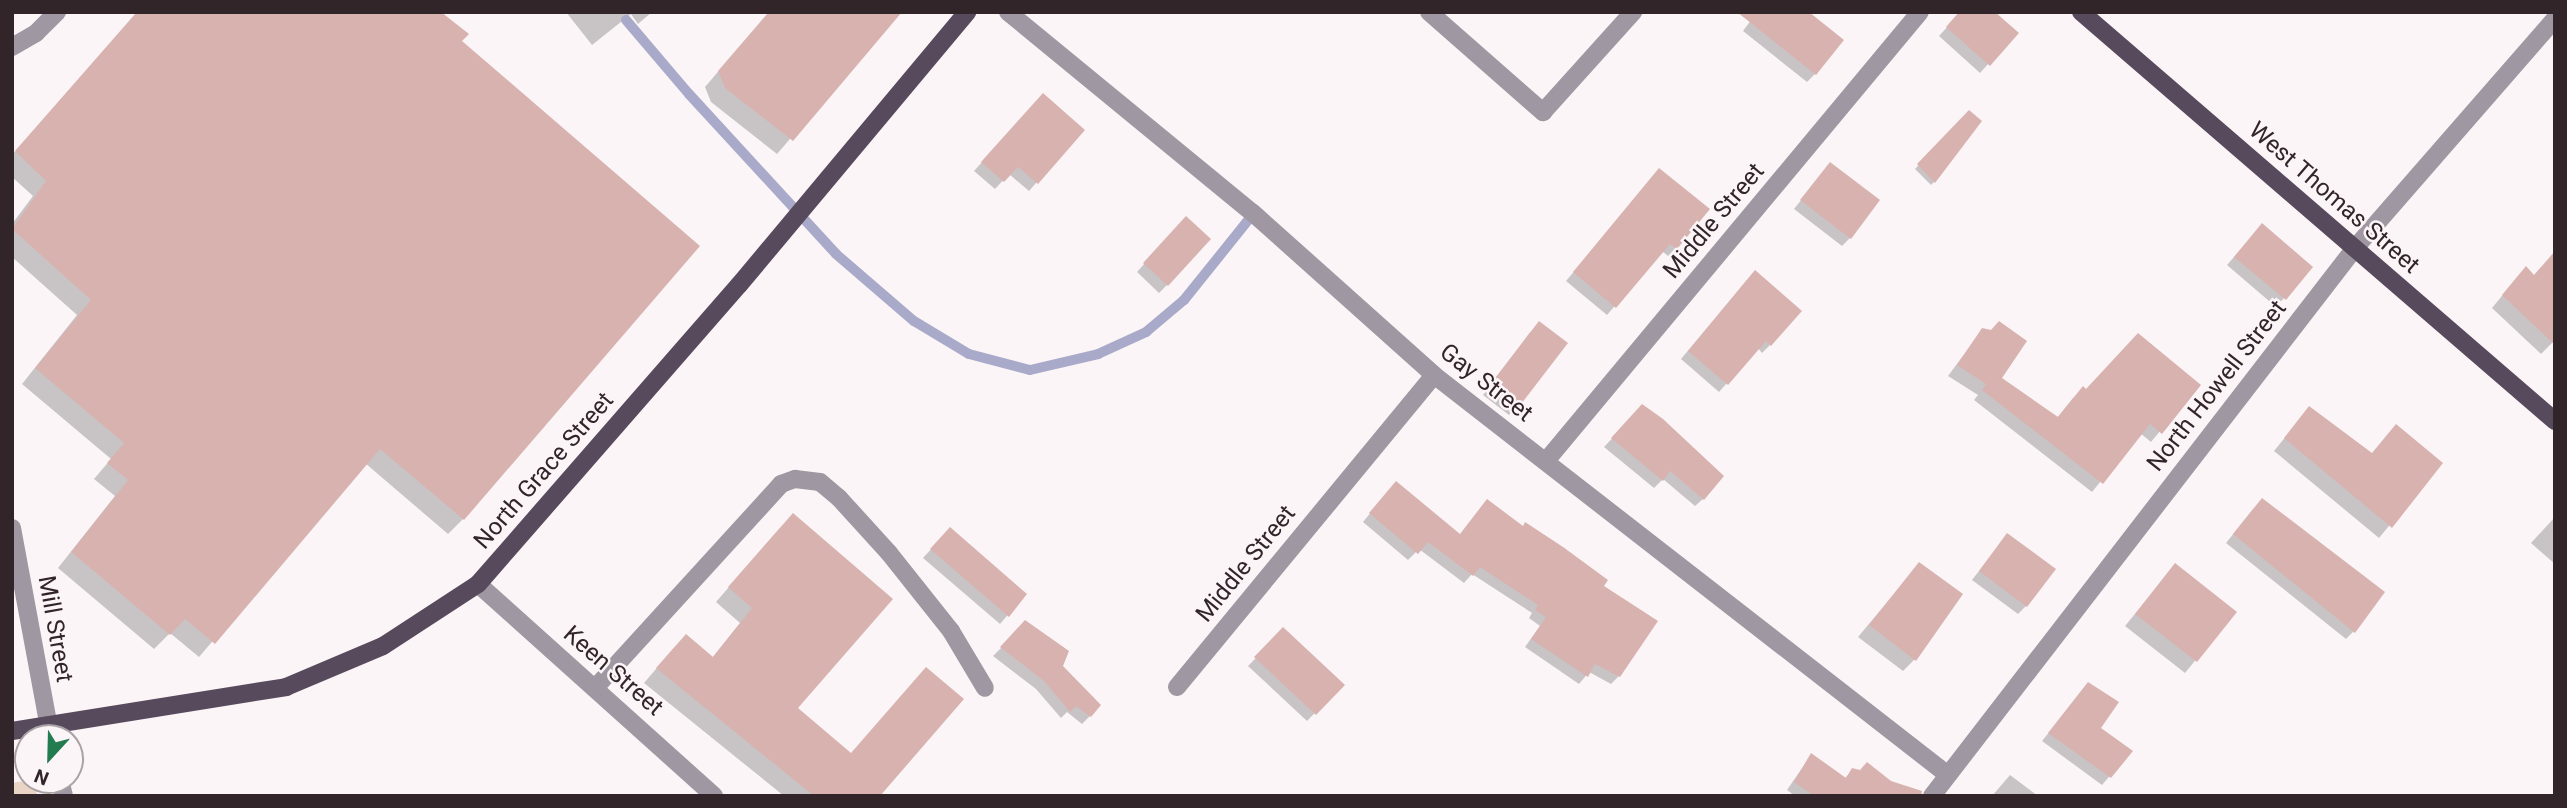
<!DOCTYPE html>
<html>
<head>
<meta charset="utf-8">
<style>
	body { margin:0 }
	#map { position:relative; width:2567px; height:808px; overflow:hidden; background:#fbf5f7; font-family:Roboto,sans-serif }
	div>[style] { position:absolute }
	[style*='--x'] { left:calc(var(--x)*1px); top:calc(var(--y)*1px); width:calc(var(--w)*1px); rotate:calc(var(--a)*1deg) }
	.green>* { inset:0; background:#e9d4c5 }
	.shadow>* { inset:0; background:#0003 }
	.stream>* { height:10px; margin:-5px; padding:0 5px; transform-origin:5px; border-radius:5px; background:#a9aac9 }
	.building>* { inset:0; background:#d8b2af }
	.minor>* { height:18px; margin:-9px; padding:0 9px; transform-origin:9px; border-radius:9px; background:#9f97a1 }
	.major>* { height:18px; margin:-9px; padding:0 9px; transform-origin:9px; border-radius:9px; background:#574a5c }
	span { translate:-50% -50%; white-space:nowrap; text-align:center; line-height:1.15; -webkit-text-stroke:5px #fbf5f7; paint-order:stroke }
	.street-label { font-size:24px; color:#31252a }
	.frame { position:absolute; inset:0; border:14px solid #31252a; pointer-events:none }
	.north { position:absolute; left:14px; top:724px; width:70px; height:70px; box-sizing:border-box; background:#fbf5f7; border:2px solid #aaa2a5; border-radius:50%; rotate:202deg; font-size:19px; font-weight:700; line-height:28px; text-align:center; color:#31252a }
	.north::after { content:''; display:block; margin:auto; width:24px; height:32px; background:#237c50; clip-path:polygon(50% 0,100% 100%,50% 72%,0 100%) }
</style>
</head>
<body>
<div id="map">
	<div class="green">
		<i style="clip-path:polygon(24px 781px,34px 788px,38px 796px,12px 796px,12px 783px)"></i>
	</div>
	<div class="shadow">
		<i style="clip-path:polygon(137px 12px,459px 41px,463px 519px,448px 534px,365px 463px,199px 657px,170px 633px,154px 649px,58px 568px,115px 496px,94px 479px,111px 459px,22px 384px,77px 315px,12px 257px,12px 224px,33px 196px,12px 177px,12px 155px)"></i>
		<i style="clip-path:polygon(566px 12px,652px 12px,638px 24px,631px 14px,592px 45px)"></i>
		<i style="clip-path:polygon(769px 12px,900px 12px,777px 154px,711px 102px,705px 87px)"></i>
		<i style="clip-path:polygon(1757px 12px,1815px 74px,1807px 82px,1743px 31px)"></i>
		<i style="clip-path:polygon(1961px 12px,2016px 33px,1980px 73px,1939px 36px)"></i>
		<i style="clip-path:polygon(1035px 103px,1083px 130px,1029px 191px,1009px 174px,995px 189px,974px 171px)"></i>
		<i style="clip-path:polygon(1969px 113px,1934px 182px,1931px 185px,1915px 169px)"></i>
		<i style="clip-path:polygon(1830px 164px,1850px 238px,1842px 246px,1794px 209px)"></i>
		<i style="clip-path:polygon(1652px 179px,1676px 248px,1668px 256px,1662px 251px,1607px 315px,1566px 281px)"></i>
		<i style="clip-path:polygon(1178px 226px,1167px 285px,1159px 293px,1137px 272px)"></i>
		<i style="clip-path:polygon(2254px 234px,2311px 268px,2276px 307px,2227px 265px)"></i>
		<i style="clip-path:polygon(1747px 280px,1770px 345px,1762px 353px,1758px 348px,1719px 392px,1681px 359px)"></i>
		<i style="clip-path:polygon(2515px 280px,2555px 340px,2541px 354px,2492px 308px)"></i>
		<i style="clip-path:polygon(1982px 330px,1999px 378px,2057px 418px,2073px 398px,2086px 391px,2198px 385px,2151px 442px,2140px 433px,2092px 492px,1974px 400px,1978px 395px,1948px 376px)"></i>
		<i style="clip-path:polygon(1531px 331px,1517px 407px,1509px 415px,1483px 395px)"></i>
		<i style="clip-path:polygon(2309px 408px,2371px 455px,2440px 464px,2379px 538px,2274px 451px)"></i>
		<i style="clip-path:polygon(1634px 415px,1703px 499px,1695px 506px,1663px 479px,1654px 488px,1604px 447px)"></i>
		<i style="clip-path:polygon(1388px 491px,1459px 536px,1601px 587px,1619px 676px,1611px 684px,1589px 672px,1579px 684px,1525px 647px,1540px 626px,1529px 618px,1532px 613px,1472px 574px,1464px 583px,1419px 549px,1408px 560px,1363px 522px)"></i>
		<i style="clip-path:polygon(2254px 508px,2354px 631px,2346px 639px,2226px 543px)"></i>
		<i style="clip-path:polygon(2555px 517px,2555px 564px,2531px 543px)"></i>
		<i style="clip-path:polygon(780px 528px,796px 708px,878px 796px,784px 796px,644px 683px,673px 649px,712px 658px,740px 623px,716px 602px)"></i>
		<i style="clip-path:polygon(2007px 535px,2026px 606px,2018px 614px,1972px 580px)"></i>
		<i style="clip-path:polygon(942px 537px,1025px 595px,1000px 624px,923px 558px)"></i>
		<i style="clip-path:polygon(1919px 564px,1915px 659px,1903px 671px,1858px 637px)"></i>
		<i style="clip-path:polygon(2175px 565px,2235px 612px,2185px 673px,2125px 626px)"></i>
		<i style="clip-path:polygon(1026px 623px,1061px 666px,1090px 716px,1082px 724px,1067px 712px,1061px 718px,1036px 689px,993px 656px)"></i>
		<i style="clip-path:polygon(1283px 630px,1342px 685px,1307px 721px,1248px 666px)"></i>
		<i style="clip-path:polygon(2088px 684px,2099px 728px,2131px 751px,2102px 785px,2042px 741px)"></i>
		<i style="clip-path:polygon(1811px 755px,1844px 779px,1853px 770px,1883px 796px,1795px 796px,1787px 790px)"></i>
		<i style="clip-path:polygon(2010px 775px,2038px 796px,1992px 796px)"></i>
	</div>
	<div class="stream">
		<i style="--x:626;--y:20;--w:97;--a:49.6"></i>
		<i style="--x:689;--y:94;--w:217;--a:47.4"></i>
		<i style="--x:836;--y:254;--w:103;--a:40.7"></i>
		<i style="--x:914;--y:321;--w:64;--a:31"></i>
		<i style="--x:969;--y:354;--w:63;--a:14.7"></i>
		<i style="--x:1030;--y:370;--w:70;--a:-13.2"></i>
		<i style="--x:1098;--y:354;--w:53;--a:-24.6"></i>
		<i style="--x:1146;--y:332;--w:50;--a:-40.1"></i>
		<i style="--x:1184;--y:300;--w:112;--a:-51.2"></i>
	</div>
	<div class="building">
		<i style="clip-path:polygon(137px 12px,441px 12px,469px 34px,462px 41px,700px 246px,464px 520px,380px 449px,215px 644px,185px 619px,170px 635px,71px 552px,128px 480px,107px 463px,124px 443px,35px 368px,91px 300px,12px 229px,46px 181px,15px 151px)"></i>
		<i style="clip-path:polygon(769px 12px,902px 12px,793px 141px,725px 88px,718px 71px)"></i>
		<i style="clip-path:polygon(1737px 12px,1809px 12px,1844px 40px,1816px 75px)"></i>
		<i style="clip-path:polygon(1959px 12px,1995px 12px,2019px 33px,1990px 66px,1946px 27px)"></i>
		<i style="clip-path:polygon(1043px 93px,1085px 130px,1038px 184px,1018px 167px,1004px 182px,981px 162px)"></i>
		<i style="clip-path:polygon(1969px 110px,1982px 121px,1935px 183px,1917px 164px)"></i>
		<i style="clip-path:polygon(1830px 162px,1880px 200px,1851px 239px,1800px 200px)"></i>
		<i style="clip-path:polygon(1659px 168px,1710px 209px,1677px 249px,1670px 244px,1616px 308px,1573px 272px)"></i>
		<i style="clip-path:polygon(1186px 216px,1211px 239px,1168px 286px,1143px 263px)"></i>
		<i style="clip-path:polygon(2262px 223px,2313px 267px,2286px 300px,2234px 257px)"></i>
		<i style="clip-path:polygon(2555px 251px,2555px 345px,2502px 295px,2526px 266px,2534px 275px)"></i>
		<i style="clip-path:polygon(1755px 270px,1802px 311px,1771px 346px,1766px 341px,1728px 385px,1688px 351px)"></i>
		<i style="clip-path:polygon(1539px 321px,1568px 343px,1518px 408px,1489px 386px)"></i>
		<i style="clip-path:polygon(1999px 321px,2027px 341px,2002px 378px,2058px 417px,2083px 386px,2086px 389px,2138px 333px,2201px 385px,2162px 434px,2150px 424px,2103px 484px,1982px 390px,1986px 384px,1957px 365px,1982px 328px,1991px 330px)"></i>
		<i style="clip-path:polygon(1642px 404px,1663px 419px,1724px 476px,1704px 500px,1670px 471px,1663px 481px,1611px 438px)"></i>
		<i style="clip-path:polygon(2309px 406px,2372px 453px,2396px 424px,2443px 463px,2392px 528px,2284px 438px)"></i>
		<i style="clip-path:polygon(1396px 481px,1460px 534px,1487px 499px,1523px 526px,1525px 522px,1563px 547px,1608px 580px,1604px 586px,1658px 621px,1620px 677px,1595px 664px,1588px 677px,1531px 639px,1546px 617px,1535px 610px,1538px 605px,1480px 567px,1473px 576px,1428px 542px,1418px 554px,1369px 513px)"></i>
		<i style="clip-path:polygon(2262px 498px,2385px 592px,2355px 633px,2233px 534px)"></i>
		<i style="clip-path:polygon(793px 513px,893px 599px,798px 708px,851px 753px,926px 667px,964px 699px,880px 796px,814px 796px,656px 668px,686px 634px,713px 657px,752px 608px,728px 587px)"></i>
		<i style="clip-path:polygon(950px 527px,1027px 594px,1009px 617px,930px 549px)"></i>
		<i style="clip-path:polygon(2007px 533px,2056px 569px,2027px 607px,1979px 571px)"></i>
		<i style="clip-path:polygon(1919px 562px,1963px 594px,1916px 661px,1869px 625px)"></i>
		<i style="clip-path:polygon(2175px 563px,2237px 612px,2197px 662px,2135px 614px)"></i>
		<i style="clip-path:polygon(1025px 620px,1069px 651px,1063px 666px,1101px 705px,1091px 717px,1076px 706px,1070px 712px,1044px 681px,1000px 647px)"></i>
		<i style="clip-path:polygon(1283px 627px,1345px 685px,1316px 715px,1254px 657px)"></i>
		<i style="clip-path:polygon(2088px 682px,2119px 702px,2101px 728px,2133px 751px,2111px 778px,2048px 733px)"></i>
		<i style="clip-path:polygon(1811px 753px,1846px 778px,1852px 768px,1860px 770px,1867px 762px,1891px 781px,1922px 791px,1921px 796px,1814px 796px,1794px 782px)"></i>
	</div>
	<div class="minor">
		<i style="--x:1008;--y:12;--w:317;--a:39.4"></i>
		<i style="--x:1253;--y:213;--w:243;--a:41.8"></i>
		<i style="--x:1434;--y:375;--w:651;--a:37.89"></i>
		<i style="--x:1429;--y:12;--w:152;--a:41.3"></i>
		<i style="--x:1543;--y:112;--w:135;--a:-48"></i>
		<i style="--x:12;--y:47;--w:28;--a:-30"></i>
		<i style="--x:36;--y:33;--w:30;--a:-45"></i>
		<i style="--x:1546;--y:461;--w:584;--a:-50.21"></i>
		<i style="--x:12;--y:528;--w:214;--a:79.5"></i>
		<i style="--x:478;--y:584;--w:317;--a:41.9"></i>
		<i style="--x:1177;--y:687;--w:404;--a:-50.5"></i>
		<i style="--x:595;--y:688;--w:276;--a:-47.6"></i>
		<i style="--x:781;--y:484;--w:15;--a:-20"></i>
		<i style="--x:795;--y:479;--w:25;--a:7"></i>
		<i style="--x:820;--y:482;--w:25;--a:40"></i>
		<i style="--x:839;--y:498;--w:74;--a:47.7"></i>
		<i style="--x:889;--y:553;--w:100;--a:51.5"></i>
		<i style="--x:951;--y:631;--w:66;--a:59.2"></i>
		<i style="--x:60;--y:780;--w:16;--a:76"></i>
		<i style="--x:1932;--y:796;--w:692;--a:-52.34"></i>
		<i style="--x:2355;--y:248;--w:304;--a:-48.9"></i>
	</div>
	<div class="major">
		<i style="--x:2081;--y:12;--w:626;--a:40.79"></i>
		<i style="--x:12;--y:731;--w:278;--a:-9.1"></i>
		<i style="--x:286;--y:687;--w:105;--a:-22.9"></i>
		<i style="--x:383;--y:646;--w:113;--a:-33.1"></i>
		<i style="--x:478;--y:584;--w:397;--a:-48.9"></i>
		<i style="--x:739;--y:285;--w:356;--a:-50.1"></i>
	</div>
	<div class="street-label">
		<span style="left:2334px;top:198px;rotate:41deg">West Thomas Street</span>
		<span style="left:1714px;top:221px;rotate:-50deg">Middle Street</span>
		<span style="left:1486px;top:383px;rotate:38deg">Gay Street</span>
		<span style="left:2217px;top:386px;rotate:-52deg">North Howell Street</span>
		<span style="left:544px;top:471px;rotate:-49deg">North Grace Street</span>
		<span style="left:1246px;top:564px;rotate:-51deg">Middle Street</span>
		<span style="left:55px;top:629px;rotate:80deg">Mill Street</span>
		<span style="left:613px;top:671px;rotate:41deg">Keen Street</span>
	</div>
	<div class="frame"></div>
	<div class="north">N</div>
</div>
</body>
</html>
